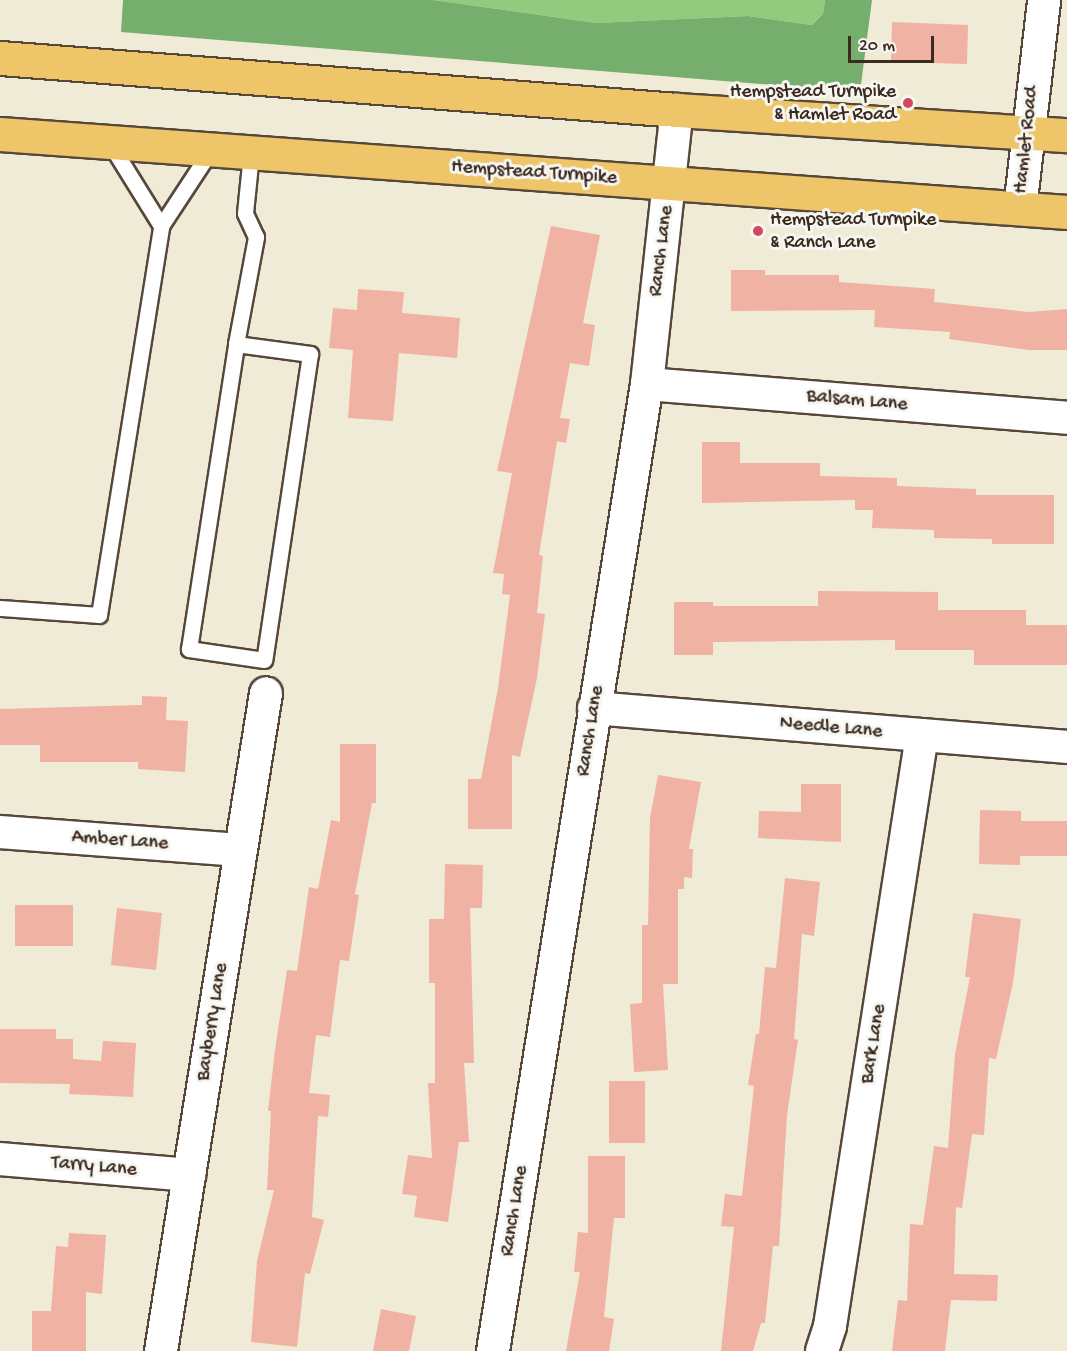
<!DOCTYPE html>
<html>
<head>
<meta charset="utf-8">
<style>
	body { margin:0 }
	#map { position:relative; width:1067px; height:1351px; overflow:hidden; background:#f0ebd7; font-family:"Gochi Hand",sans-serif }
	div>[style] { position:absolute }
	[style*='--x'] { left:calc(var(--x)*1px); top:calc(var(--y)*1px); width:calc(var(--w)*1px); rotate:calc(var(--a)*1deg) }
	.green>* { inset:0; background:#93cb7e }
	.forest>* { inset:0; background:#76af6d }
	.building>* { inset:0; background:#f0b2a3 }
	.roads { filter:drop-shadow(2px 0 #56473a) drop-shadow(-2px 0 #56473a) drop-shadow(0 2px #56473a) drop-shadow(0 -2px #56473a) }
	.lane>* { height:15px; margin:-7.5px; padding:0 7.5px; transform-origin:7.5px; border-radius:7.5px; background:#fff }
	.street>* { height:32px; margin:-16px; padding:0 16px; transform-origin:16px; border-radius:16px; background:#fff }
	.primary>* { height:33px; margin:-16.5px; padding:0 16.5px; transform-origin:16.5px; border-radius:16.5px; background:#eec569 }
	.dots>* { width:16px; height:16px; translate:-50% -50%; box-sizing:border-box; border:3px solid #f6f6f2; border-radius:50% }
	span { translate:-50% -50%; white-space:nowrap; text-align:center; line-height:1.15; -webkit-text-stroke:6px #f6f6f2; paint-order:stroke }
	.poi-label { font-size:20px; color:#3b2a1e }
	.right { translate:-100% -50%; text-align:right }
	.left { translate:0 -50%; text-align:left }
	.street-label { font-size:20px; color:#3b2a1e }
	.scale { position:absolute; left:848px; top:36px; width:86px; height:27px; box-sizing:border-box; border:3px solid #3b2a1e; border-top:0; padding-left:8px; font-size:18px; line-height:21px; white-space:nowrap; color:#3b2a1e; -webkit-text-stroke:4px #f6f6f2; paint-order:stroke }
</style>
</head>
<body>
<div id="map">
	<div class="green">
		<i style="clip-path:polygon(433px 0,825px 0,823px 14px,812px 25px,748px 16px,596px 23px)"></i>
	</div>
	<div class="forest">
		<i style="clip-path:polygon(123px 0,433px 0,596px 23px,748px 16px,812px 25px,823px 14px,825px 0,872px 0,860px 92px,121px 32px)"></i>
	</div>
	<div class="building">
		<i style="clip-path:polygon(892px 22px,968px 25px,967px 64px,891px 62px)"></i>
		<i style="clip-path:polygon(551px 226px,600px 235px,583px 323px,595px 325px,589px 366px,570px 363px,560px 418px,570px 419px,566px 443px,557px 441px,539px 555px,543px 556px,537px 613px,545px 614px,537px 678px,520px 757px,512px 755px,512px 829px,468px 829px,468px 779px,481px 779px,498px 688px,510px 595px,502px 594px,504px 574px,493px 573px,512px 473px,497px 471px)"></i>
		<i style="clip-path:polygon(731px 270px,765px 270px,765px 275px,839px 275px,839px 282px,935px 289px,934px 302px,1029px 312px,1067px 309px,1067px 350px,1029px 350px,949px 339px,950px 332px,874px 327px,875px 310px,731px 311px)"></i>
		<i style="clip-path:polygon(358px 289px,404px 292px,402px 313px,460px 318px,457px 358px,399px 353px,393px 421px,348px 418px,353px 350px,329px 348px,333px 308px,357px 310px)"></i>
		<i style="clip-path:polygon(702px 442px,740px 442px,740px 463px,820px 463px,820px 476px,897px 478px,897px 486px,976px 489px,976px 495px,1054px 495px,1054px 544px,992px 544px,992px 539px,934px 538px,934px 530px,872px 528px,873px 510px,855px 510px,855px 500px,702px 503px)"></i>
		<i style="clip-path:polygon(818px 591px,938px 592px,938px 610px,1026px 610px,1026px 625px,1067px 625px,1067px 665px,974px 665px,974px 650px,895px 650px,895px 640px,713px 642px,713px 655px,674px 655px,674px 602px,713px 602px,713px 606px,818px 606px)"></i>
		<i style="clip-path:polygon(142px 696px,167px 697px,166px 720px,188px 721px,185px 772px,138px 769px,138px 762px,40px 762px,40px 745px,0 745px,0 709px,142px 705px)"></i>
		<i style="clip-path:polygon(340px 744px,376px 744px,376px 803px,372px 803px,355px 894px,359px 895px,349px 961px,340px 960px,330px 1037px,316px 1035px,309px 1093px,330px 1095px,328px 1117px,318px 1116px,312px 1217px,324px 1220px,310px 1274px,305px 1273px,297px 1347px,251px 1342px,257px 1261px,274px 1190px,267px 1190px,271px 1111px,268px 1111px,275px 1050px,287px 970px,297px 971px,309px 887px,318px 889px,331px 820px,340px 822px)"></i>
		<i style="clip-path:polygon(658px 775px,701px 782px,689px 849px,693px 849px,692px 878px,684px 877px,684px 889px,678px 889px,678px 984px,663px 984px,668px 1070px,634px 1072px,630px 1004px,642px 1003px,642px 925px,648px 925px,650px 818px)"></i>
		<i style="clip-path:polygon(801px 784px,841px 784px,841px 842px,758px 838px,759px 811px,801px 812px)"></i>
		<i style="clip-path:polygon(980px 810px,1021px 811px,1021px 821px,1067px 821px,1067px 856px,1020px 856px,1020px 865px,979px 864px)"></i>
		<i style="clip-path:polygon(445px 864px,483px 865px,482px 908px,470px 908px,474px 1063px,464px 1063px,469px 1142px,459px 1142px,448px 1222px,414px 1217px,417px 1196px,402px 1194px,408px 1155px,432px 1158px,428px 1083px,435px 1083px,435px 983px,429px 983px,429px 919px,444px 919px)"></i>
		<i style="clip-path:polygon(785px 878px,820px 882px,814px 936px,802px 934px,794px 1039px,798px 1040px,787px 1115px,779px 1246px,773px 1246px,765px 1323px,761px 1323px,753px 1351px,721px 1351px,734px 1227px,721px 1226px,725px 1194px,742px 1196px,754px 1086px,748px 1085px,756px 1034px,759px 1034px,765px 967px,776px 968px)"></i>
		<i style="clip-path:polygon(15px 905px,73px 905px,73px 946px,15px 946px)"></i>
		<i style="clip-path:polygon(117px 908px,162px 913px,156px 970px,111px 965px)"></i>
		<i style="clip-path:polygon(973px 913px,1021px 919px,1013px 983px,996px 1059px,989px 1058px,984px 1135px,972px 1134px,962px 1208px,956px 1207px,954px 1274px,998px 1275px,997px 1301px,951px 1300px,945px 1351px,892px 1351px,898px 1300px,907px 1301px,910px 1224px,923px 1225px,934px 1146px,948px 1148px,955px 1054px,970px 977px,965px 977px)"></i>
		<i style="clip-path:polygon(0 1029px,56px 1029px,56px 1039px,73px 1039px,73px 1059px,101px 1061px,103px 1041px,136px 1043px,133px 1097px,69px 1094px,70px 1084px,0 1083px)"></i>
		<i style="clip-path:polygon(609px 1081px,645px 1081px,645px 1143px,609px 1143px)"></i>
		<i style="clip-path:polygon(588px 1156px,625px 1156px,625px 1218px,614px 1218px,604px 1317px,614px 1319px,609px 1351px,566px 1351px,580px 1272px,574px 1272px,578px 1232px,588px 1233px)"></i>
		<i style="clip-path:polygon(69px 1233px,106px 1235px,102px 1294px,86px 1292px,86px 1351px,32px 1351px,32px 1311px,51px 1311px,56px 1246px,68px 1247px)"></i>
		<i style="clip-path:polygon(381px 1309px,416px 1316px,409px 1351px,373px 1351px)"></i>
	</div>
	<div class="roads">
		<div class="lane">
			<i style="--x:109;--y:142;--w:99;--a:58.2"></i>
			<i style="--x:161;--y:226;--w:91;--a:-56.7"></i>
			<i style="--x:236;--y:344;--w:75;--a:7.7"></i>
			<i style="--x:310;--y:354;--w:309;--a:98.5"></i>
			<i style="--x:264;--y:660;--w:76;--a:-171.7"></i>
			<i style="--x:189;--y:649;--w:309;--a:-81.2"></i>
			<i style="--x:236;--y:344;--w:109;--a:-79.4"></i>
			<i style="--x:256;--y:237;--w:26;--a:-115"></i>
			<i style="--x:245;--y:213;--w:59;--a:-84.2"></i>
			<i style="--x:0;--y:608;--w:99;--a:4"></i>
			<i style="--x:99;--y:615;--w:394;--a:-80.9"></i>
		</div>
		<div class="street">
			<i style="--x:1020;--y:209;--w:210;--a:-83.4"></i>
			<i style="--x:647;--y:384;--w:421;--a:4.6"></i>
			<i style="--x:594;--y:708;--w:475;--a:4.7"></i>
			<i style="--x:0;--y:832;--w:241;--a:4.3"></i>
			<i style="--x:0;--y:1159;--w:190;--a:4.8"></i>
			<i style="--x:161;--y:1351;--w:666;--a:-80.93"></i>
			<i style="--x:493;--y:1351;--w:979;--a:-80.95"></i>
			<i style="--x:647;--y:384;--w:276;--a:-83.8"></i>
			<i style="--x:822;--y:1351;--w:26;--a:-72"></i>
			<i style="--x:830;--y:1326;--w:598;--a:-81.15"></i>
		</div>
		<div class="primary">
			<i style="--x:0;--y:58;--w:679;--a:4.39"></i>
			<i style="--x:677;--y:110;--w:391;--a:3.7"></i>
			<i style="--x:0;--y:134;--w:1070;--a:4.18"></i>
		</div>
	</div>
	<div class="dots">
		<i style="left:908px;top:103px;background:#d1495b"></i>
		<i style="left:758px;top:231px;background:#d1495b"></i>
	</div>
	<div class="poi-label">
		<span class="right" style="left:896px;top:104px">Hempstead Turnpike<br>&amp; Hamlet Road</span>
		<span class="left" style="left:770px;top:232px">Hempstead Turnpike<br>&amp; Ranch Lane</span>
	</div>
	<div class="street-label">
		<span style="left:1027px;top:140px;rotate:-84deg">Hamlet Road</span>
		<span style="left:534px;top:173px;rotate:4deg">Hempstead Turnpike</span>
		<span style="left:662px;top:251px;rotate:-83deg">Ranch Lane</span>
		<span style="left:857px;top:401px;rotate:5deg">Balsam Lane</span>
		<span style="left:831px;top:728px;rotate:5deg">Needle Lane</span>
		<span style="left:591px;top:731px;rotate:-81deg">Ranch Lane</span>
		<span style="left:120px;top:841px;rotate:4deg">Amber Lane</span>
		<span style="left:213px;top:1022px;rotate:-81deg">Bayberry Lane</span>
		<span style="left:874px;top:1044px;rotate:-81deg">Bark Lane</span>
		<span style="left:94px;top:1167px;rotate:5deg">Tarry Lane</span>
		<span style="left:515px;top:1211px;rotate:-81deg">Ranch Lane</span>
	</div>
	<div class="scale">20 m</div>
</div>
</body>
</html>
